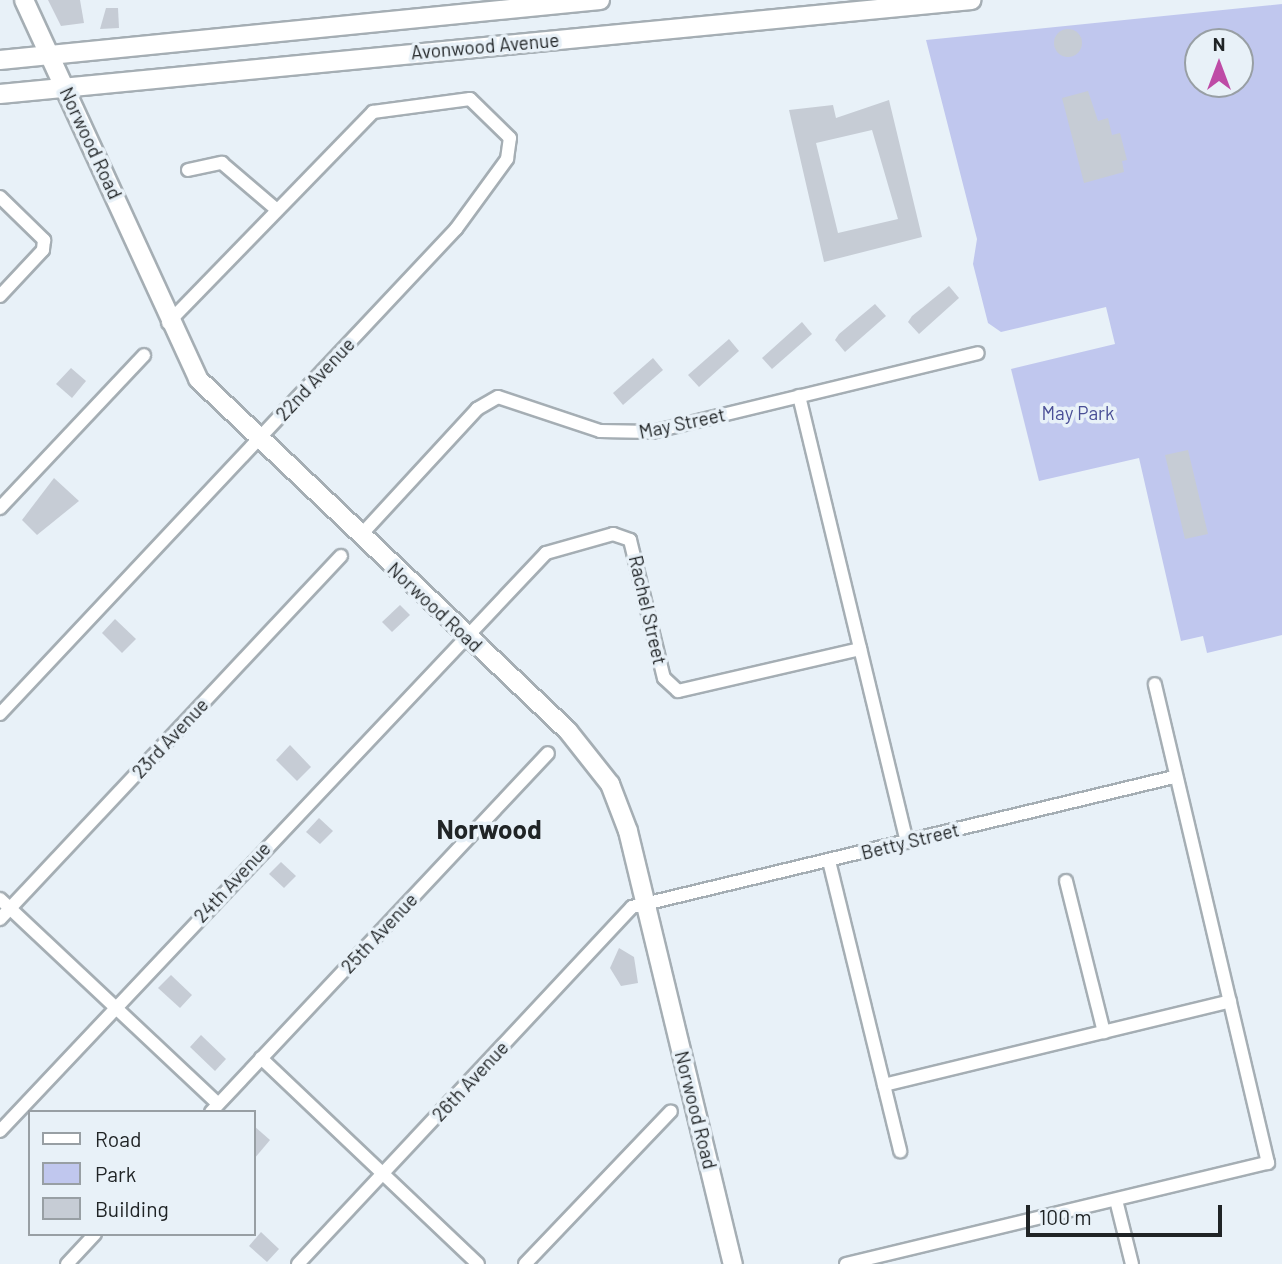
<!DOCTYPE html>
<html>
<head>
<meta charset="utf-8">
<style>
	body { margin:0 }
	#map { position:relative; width:1282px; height:1264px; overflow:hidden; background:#e8f1f8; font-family:Barlow,sans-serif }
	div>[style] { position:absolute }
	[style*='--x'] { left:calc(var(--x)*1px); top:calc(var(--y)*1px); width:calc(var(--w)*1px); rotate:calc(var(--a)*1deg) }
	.green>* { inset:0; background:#c0c7ee }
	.building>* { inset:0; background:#c6ccd5 }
	.round { border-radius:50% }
	.roads { filter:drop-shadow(2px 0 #a5aeb4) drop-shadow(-2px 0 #a5aeb4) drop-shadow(0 2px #a5aeb4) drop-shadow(0 -2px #a5aeb4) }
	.street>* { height:12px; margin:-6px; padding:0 6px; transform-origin:6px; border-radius:6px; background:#fff }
	.secondary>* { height:18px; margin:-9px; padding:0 9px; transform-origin:9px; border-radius:9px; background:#fff }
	span { translate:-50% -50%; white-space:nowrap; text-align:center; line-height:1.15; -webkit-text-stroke:7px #e8f1f8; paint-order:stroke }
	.street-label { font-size:19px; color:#202426 }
	.park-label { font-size:19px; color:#4a4f96 }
	.district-label { font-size:26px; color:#202426; font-weight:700 }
	.legend { position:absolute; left:28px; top:1110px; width:228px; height:126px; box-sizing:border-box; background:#e8f1f8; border:2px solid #989fa4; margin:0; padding:9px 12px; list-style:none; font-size:21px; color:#202426 }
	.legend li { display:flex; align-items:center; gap:14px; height:35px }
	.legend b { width:35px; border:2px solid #989fa4 }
	.north { position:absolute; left:1184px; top:28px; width:70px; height:70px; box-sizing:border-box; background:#e8f1f8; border:2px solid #989fa4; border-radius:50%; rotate:0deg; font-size:19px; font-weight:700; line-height:28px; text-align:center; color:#202426 }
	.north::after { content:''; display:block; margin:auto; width:24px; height:32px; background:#be4ba6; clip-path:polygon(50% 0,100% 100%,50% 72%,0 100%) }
	.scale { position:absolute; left:1026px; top:1205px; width:196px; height:32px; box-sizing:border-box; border:4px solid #202426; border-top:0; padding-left:9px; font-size:21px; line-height:24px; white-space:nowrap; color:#202426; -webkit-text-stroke:5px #e8f1f8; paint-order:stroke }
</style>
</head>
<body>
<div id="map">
	<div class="green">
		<i style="clip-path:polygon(evenodd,1282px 4px,1282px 635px,1207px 653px,1203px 636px,1181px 641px,1139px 458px,1039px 481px,1011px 369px,1115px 344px,1106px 307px,1001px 332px,988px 323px,973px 264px,977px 239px,926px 40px,1282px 4px,1198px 42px,1240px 42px,1240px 84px,1198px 84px,1198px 42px)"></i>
	</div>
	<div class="building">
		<i style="clip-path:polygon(48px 0,80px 0,84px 23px,61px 26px)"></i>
		<i style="clip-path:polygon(106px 8px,118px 8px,119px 28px,100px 29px)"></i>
		<i class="round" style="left:1054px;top:29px;width:28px;height:28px"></i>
		<i style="clip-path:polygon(1088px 91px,1098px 121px,1108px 118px,1112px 135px,1120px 133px,1127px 160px,1122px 161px,1124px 172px,1084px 183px,1062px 98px)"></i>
		<i style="clip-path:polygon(evenodd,889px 100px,922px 237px,824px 262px,789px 110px,833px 105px,836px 118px,889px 100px,872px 130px,898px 219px,838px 233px,816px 143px,872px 130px)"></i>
		<i style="clip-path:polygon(949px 286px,959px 298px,919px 334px,908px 322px,912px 316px)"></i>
		<i style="clip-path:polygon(875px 304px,886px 316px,845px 352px,835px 340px,839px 334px)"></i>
		<i style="clip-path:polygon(802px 322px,812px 334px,772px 369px,762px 358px)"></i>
		<i style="clip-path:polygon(729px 339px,739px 351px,699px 387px,688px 375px)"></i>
		<i style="clip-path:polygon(653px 358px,663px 370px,623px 405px,613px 393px)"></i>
		<i style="clip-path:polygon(71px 368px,86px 381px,72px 398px,56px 384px)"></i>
		<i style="clip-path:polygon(1188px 450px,1208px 534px,1185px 539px,1165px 455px)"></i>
		<i style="clip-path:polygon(54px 478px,79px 501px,37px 535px,22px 520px)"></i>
		<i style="clip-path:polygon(400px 605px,410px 615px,392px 632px,382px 622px)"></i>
		<i style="clip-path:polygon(115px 619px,136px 639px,122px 653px,102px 633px)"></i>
		<i style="clip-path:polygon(290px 745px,311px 767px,297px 781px,276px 760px)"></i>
		<i style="clip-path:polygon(319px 818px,333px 831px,320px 844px,306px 832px)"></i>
		<i style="clip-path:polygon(281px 862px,296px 876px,284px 888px,269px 874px)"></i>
		<i style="clip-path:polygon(619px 948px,634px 957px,638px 983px,621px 986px,610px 968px)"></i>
		<i style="clip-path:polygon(171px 975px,192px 995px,180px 1008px,158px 988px)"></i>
		<i style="clip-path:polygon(201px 1035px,226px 1059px,215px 1071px,190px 1047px)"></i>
		<i style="clip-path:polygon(254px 1126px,270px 1140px,254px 1159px)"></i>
		<i style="clip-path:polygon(261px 1232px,279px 1249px,267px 1262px,249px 1246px)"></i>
	</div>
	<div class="roads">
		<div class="street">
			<i style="--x:188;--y:170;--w:35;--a:-12"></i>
			<i style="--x:222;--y:163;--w:72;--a:40.5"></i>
			<i style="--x:0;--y:197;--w:62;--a:44.3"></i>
			<i style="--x:44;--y:240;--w:10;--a:96"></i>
			<i style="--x:43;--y:250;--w:63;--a:133.1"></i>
			<i style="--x:799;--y:396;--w:459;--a:76.4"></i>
			<i style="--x:0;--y:508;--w:210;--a:-46.7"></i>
			<i style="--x:360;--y:536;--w:173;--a:-47.3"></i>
			<i style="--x:477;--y:409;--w:24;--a:-30"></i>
			<i style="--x:498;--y:397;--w:108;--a:18.4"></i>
			<i style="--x:600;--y:431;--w:52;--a:1.1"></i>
			<i style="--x:652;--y:432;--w:335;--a:-13.6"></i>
			<i style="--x:0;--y:714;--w:666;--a:-46.77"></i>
			<i style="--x:456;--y:229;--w:87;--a:-53.9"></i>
			<i style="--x:507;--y:159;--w:21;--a:-82"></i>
			<i style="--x:510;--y:138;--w:56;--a:-135.7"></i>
			<i style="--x:470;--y:99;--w:98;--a:172.4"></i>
			<i style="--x:373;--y:112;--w:294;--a:134.2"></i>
			<i style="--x:829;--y:861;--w:299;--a:76.2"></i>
			<i style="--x:1066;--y:881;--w:156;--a:75.9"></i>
			<i style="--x:0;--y:899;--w:299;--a:43.2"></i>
			<i style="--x:0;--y:919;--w:498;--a:-46.8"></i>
			<i style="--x:261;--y:1058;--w:299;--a:43.5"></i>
			<i style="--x:884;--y:1085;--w:356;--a:-13.6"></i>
			<i style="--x:211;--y:1112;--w:492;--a:-46.8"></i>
			<i style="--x:0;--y:1131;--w:795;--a:-46.63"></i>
			<i style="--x:546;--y:553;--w:70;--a:-15.8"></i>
			<i style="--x:613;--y:534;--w:18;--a:19"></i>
			<i style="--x:630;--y:540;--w:142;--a:76.2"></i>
			<i style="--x:664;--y:678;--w:19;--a:43"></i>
			<i style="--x:678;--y:691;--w:187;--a:-13"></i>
			<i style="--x:1116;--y:1200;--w:66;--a:76"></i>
			<i style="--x:67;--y:1264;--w:41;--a:-47"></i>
			<i style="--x:298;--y:1264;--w:489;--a:-46.9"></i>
			<i style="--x:632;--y:907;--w:557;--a:-13.49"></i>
			<i style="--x:525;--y:1264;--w:211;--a:-46.3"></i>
			<i style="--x:846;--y:1264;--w:434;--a:-13.5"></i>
			<i style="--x:1268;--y:1163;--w:492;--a:-103.3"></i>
		</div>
		<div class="secondary">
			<i style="--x:24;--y:0;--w:417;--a:65.3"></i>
			<i style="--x:198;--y:379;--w:511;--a:43.57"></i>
			<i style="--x:568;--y:731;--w:68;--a:51.6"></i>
			<i style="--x:610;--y:784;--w:50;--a:69"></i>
			<i style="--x:628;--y:831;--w:446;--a:76.4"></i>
			<i style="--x:0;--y:60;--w:603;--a:-5.71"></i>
			<i style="--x:0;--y:94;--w:976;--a:-5.53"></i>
		</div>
	</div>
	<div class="street-label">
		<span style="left:485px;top:46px;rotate:-5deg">Avonwood Avenue</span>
		<span style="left:91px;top:143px;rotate:65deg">Norwood Road</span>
		<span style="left:315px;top:379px;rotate:-47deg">22nd Avenue</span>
		<span style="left:682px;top:423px;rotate:-12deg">May Street</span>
		<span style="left:435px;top:607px;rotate:43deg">Norwood Road</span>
		<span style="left:648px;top:610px;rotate:77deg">Rachel Street</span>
		<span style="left:170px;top:738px;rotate:-47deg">23rd Avenue</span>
		<span style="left:910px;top:841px;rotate:-14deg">Betty Street</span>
		<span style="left:232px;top:882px;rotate:-47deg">24th Avenue</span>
		<span style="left:379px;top:933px;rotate:-47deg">25th Avenue</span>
		<span style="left:470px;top:1081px;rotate:-47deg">26th Avenue</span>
		<span style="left:696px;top:1110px;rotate:76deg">Norwood Road</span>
	</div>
	<div class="park-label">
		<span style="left:1078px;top:413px">May Park</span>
	</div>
	<div class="district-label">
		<span style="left:489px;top:829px">Norwood</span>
	</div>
	<ul class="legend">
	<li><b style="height:9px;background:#fff"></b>Road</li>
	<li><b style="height:19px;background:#c0c7ee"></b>Park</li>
	<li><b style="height:19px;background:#c6ccd5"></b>Building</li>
	</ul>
	<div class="north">N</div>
	<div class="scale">100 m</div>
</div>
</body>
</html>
